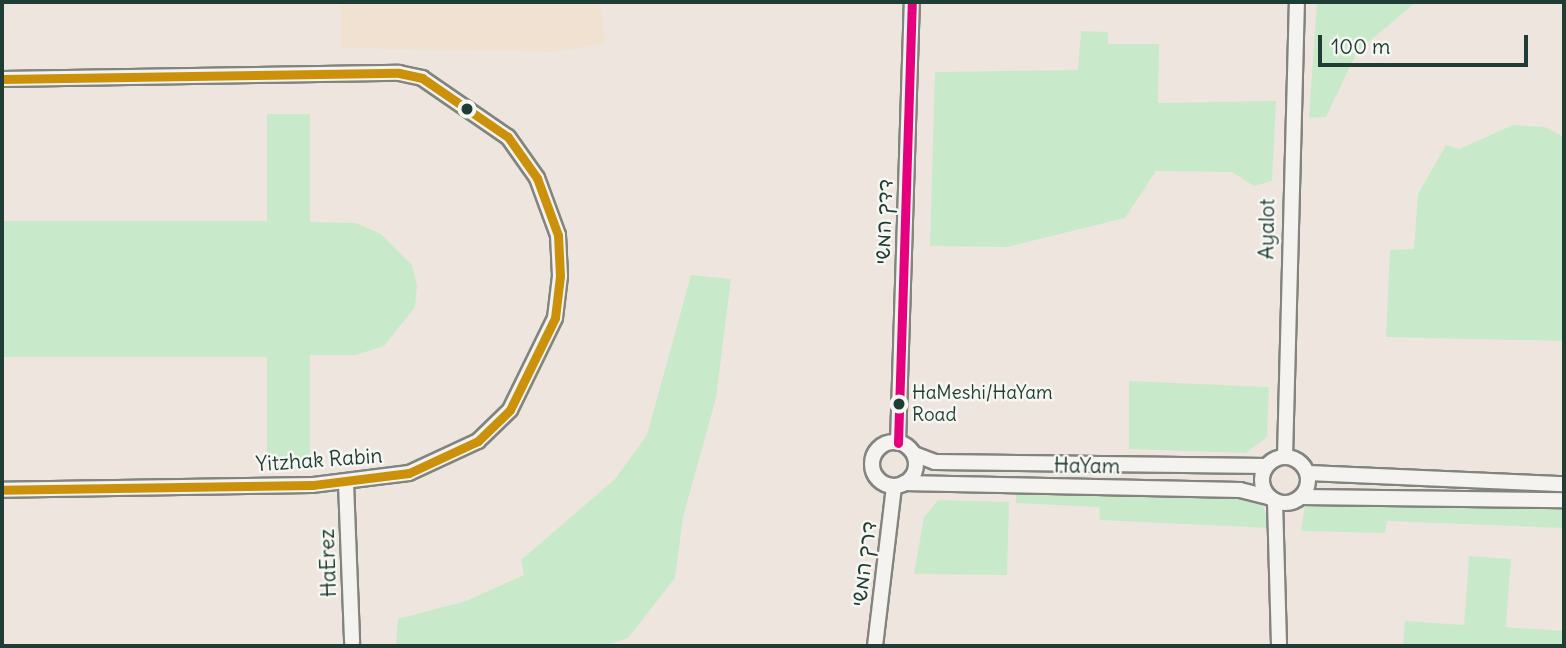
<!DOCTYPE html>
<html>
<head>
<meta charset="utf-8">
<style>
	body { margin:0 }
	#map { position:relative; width:1566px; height:648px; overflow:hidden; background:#eee6de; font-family:Delius,"Playpen Sans Hebrew",sans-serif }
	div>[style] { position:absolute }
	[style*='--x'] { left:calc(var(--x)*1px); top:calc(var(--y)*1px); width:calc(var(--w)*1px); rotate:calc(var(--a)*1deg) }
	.built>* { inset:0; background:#f0e1d1 }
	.green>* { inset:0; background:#c8eaca }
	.roads { filter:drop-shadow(2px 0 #82847e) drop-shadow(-2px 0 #82847e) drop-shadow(0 2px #82847e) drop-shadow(0 -2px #82847e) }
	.street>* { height:14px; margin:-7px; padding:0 7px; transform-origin:7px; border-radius:7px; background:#f4f3f0 }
	.street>.ring { margin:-7px; padding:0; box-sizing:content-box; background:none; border:14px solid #f4f3f0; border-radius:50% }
	.bus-1>* { height:9px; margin:-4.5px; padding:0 4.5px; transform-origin:4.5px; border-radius:4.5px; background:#cc910a }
	.bus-2>* { height:9px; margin:-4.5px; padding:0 4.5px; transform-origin:4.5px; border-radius:4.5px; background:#e5007d }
	.dots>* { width:19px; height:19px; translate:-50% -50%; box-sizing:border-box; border:4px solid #f6f6f2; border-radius:50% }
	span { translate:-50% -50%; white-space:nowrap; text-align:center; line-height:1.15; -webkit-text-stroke:5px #f6f6f2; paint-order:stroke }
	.bus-label { font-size:19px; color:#1f3d34 }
	.left { translate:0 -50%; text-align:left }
	.street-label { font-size:21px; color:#1f3d34 }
	.frame { position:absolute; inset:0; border:4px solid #1f3d34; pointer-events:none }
	.scale { position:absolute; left:1318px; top:35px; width:210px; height:32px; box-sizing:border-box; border:4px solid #1f3d34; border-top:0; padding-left:9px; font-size:21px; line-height:24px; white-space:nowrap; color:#1f3d34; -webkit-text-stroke:5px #f6f6f2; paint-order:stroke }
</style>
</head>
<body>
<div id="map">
	<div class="built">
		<i style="clip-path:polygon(341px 2px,600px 2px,605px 43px,555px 52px,341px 48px)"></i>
	</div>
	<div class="green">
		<i style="clip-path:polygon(1317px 2px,1416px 2px,1357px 52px,1326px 117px,1309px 118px)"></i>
		<i style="clip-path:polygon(1081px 31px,1108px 32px,1108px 44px,1159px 44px,1158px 103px,1276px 101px,1272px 181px,1254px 186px,1232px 172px,1156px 171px,1125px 218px,1007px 247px,930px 246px,935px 72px,1078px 70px)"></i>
		<i style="clip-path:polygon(267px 114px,310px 114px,310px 222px,356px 223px,381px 234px,412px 265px,417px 285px,415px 307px,384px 346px,356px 355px,310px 355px,310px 461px,267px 462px,267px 357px,2px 357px,2px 221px,267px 221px)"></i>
		<i style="clip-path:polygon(1513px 125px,1545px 127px,1564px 137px,1564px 341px,1386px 337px,1390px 250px,1414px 249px,1418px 194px,1446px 145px,1459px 149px)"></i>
		<i style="clip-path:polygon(691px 275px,731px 279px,716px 398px,683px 517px,675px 578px,628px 638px,604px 646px,396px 646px,398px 619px,466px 601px,524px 575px,521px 560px,615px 479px,647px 435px)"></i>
		<i style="clip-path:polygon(1129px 381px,1269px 387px,1267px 437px,1246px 453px,1129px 449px)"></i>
		<i style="clip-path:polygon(1016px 488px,1233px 494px,1263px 505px,1270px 528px,1100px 520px,1099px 507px,1016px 503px)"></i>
		<i style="clip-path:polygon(938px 500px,1009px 502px,1007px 575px,914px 574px,924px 517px)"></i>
		<i style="clip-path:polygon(1305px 504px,1564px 506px,1564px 528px,1387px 521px,1385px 533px,1301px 531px)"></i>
		<i style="clip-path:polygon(1469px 556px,1511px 559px,1506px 627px,1564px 631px,1564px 646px,1403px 646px,1405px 621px,1464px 625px)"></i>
	</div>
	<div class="roads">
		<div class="street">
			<i style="--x:2;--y:79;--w:397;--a:-0.9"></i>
			<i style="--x:399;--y:73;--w:24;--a:12"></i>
			<i style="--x:422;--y:78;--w:104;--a:34.5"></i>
			<i style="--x:508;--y:137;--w:50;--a:54.7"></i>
			<i style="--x:537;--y:178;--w:61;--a:69.8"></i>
			<i style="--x:558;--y:235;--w:41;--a:87.2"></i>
			<i style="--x:560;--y:276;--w:42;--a:96.8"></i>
			<i style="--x:555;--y:318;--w:102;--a:116.1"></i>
			<i style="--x:510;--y:410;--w:45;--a:135.9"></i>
			<i style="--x:478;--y:441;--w:76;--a:155.1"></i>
			<i style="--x:409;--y:473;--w:98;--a:172.9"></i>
			<i style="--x:312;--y:485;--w:310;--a:179.1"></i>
			<i class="ring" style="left:872px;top:442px;width:30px;height:30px"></i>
			<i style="--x:898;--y:443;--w:441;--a:-88.2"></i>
			<i style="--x:914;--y:454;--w:22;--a:21"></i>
			<i style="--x:935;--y:462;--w:331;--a:0.7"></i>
			<i class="ring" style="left:1262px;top:457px;width:32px;height:32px"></i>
			<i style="--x:1285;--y:457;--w:455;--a:-88.5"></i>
			<i style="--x:1308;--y:473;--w:256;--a:2.5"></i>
			<i style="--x:346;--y:483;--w:159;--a:87.8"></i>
			<i style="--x:904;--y:483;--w:336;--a:1.2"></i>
			<i style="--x:1240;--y:490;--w:30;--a:14"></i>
			<i style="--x:1302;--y:497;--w:262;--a:0.7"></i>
			<i style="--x:1275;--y:501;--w:145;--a:88.4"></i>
			<i style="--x:875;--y:646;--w:161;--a:-83.2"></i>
		</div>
	</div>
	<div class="bus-1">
		<i style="--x:2;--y:79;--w:397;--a:-0.9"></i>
		<i style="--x:399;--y:73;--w:24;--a:12"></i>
		<i style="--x:422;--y:78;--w:104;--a:34.5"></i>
		<i style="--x:508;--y:137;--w:50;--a:54.7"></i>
		<i style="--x:537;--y:178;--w:61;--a:69.8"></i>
		<i style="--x:558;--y:235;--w:41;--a:87.2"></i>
		<i style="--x:560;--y:276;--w:42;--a:96.8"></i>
		<i style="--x:555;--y:318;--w:102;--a:116.1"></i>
		<i style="--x:510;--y:410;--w:45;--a:135.9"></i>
		<i style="--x:478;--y:441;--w:76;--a:155.1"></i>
		<i style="--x:409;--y:473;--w:98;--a:172.9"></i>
		<i style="--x:312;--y:485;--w:310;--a:179.1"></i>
	</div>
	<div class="bus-2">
		<i style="--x:898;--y:443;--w:441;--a:-88.2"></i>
	</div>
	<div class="dots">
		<i style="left:467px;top:109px;background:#1f3d34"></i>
		<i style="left:899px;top:404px;background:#1f3d34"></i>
	</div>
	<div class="bus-label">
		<span class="left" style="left:912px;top:404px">HaMeshi/HaYam<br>Road</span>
	</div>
	<div class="street-label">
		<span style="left:884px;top:222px;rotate:-88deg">דדך המשי</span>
		<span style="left:1267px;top:229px;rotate:-89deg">Ayalot</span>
		<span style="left:319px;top:460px;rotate:-4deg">Yitzhak Rabin</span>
		<span style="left:1087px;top:466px;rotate:1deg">HaYam</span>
		<span style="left:328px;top:563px;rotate:-92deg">HaErez</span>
		<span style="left:864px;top:564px;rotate:-83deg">דרך המשי</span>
	</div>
	<div class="frame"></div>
	<div class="scale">100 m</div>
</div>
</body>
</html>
